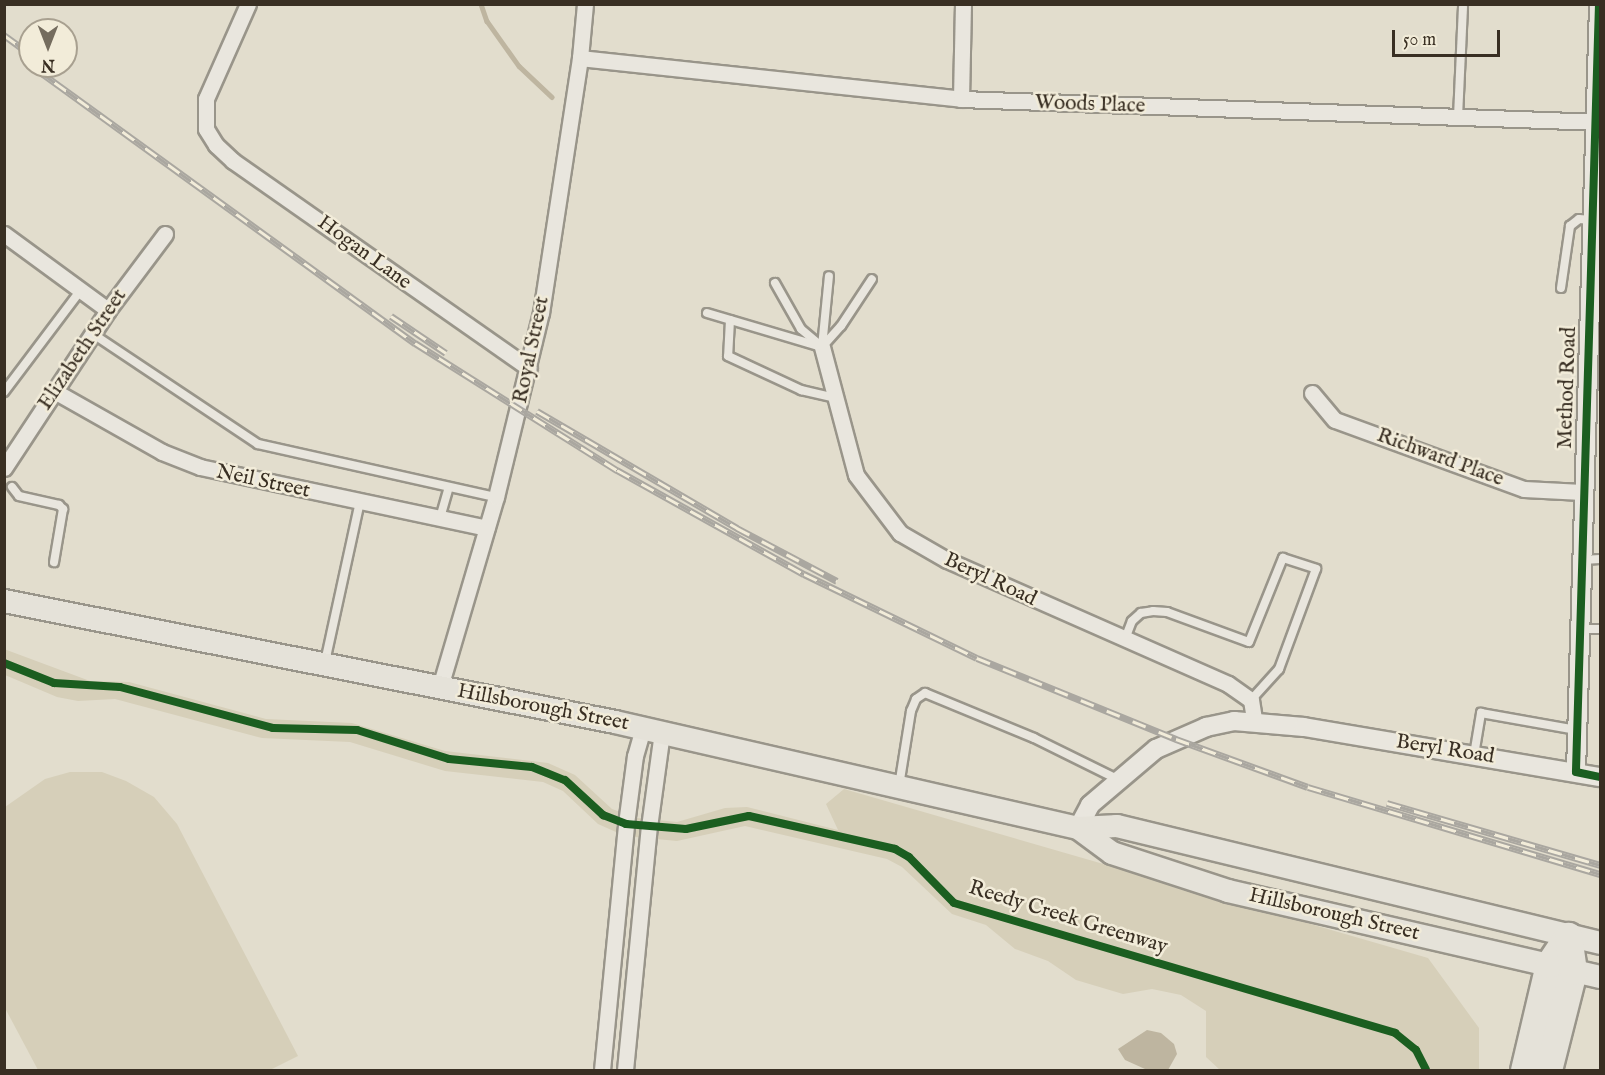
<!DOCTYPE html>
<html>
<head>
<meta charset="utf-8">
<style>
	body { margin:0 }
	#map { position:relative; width:1605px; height:1075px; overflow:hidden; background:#e2ddcd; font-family:"IM FELL English",serif }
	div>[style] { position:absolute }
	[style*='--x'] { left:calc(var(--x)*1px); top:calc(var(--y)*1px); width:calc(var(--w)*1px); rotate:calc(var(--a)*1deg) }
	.green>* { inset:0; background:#d6cfb9 }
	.water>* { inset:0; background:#beb5a0 }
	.stream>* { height:4.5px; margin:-2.25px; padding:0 2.25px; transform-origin:2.25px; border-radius:2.25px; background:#beb5a0 }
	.roads { filter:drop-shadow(2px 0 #99958a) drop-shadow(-2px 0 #99958a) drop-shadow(0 2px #99958a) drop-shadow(0 -2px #99958a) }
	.service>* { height:8px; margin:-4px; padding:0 4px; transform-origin:4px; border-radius:4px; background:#e9e6de }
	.minor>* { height:15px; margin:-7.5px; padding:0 7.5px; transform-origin:7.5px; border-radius:7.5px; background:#e9e6de }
	.tertiary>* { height:18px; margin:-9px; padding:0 9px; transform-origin:9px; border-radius:9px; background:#e9e6de }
	.primary>* { height:22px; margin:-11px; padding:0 11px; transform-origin:11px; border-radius:11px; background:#e5e2d9 }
	.motorway>* { height:27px; margin:-13.5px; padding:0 13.5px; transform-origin:13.5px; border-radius:13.5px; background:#e5e2d9 }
	.rail>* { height:7px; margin-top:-3.5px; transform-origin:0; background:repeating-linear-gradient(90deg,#f2ecd9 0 14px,#aaa7a0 0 28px); box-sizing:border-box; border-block:2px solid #aaa7a0 }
	.cycleway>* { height:8px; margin:-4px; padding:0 4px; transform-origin:4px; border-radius:4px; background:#1b5e20 }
	span { translate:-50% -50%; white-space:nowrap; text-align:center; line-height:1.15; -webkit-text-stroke:5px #f2ecd9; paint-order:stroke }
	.street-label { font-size:21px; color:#392f23 }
	.frame { position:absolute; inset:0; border:6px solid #392f23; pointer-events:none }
	.north { position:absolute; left:18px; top:18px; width:60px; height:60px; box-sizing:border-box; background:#f2ecd9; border:2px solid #a8a090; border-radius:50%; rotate:180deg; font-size:16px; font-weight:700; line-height:24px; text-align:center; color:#392f23 }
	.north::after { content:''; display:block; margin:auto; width:21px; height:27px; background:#746c5e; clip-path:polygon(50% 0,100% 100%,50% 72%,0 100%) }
	.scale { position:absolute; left:1392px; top:30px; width:108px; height:27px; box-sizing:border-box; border:3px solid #392f23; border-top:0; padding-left:8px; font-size:18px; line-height:21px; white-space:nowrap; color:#392f23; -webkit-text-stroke:4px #f2ecd9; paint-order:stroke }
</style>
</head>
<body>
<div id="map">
	<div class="green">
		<i style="clip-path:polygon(4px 649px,90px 681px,129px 682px,266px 719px,352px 723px,445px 751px,548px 763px,575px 775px,612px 809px,637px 818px,677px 822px,725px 808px,747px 807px,838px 830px,826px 804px,844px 789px,1428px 958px,1479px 1028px,1479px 1070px,1220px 1070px,1206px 1057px,1206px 1011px,1181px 995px,1152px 989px,1123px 994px,1076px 980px,1048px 961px,1015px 949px,986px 925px,952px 914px,902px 867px,887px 859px,745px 826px,677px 841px,625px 836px,598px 824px,563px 791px,543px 782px,445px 771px,350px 742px,262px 738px,115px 699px,78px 701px,57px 697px,5px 675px)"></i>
		<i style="clip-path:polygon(70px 772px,102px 772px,126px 781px,154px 797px,177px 824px,298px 1056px,270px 1070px,38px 1070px,5px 1008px,5px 807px,45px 779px)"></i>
	</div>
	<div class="water">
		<i style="clip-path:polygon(1147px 1030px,1161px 1033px,1174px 1044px,1177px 1054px,1168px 1070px,1145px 1069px,1125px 1060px,1118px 1049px)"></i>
	</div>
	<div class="stream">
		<i style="--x:481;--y:4;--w:18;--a:71"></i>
		<i style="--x:487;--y:21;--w:55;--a:54.6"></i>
		<i style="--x:519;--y:66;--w:45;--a:43.2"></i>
	</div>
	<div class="roads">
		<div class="service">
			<i style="--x:1458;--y:117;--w:110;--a:-87.4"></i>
			<i style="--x:775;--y:283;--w:53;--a:60.5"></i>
			<i style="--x:801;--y:329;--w:26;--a:40"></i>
			<i style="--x:1561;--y:288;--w:63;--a:-81.7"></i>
			<i style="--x:1570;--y:226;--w:11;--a:-38"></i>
			<i style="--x:1579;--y:219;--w:13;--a:4"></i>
			<i style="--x:707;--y:313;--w:120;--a:16.5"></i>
			<i style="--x:730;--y:320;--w:36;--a:93"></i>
			<i style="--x:728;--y:356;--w:81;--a:25"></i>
			<i style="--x:801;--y:390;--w:36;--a:13"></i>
			<i style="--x:93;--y:334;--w:198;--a:33.7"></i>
			<i style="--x:258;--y:444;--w:244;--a:12.6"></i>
			<i style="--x:822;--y:347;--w:28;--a:-48"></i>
			<i style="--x:841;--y:326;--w:56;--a:-56.6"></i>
			<i style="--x:822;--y:347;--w:71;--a:-84.4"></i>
			<i style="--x:4;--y:392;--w:128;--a:-53"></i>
			<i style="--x:12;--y:487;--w:11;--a:52"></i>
			<i style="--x:19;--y:496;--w:41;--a:12.7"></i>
			<i style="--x:59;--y:505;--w:6;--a:45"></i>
			<i style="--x:63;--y:509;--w:54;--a:99.6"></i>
			<i style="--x:440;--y:518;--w:32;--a:-74"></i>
			<i style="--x:1582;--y:560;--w:18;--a:-3"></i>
			<i style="--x:1581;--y:629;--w:19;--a:0"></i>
			<i style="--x:1125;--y:639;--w:19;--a:-69"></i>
			<i style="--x:1132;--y:621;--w:12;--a:-42"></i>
			<i style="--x:1141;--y:613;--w:12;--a:-9"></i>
			<i style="--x:1153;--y:611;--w:14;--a:4"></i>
			<i style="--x:1167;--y:612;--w:87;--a:20.1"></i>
			<i style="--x:1249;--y:642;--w:91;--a:-68"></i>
			<i style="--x:1283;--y:558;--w:35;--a:18"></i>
			<i style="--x:1316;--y:569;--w:107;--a:110.3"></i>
			<i style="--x:1279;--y:669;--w:42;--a:132.1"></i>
			<i style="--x:325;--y:662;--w:164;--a:-77.7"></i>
			<i style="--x:1474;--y:755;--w:43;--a:-80.5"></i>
			<i style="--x:1481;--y:713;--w:97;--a:10.1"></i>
			<i style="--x:899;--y:786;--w:76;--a:-80.9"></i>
			<i style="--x:911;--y:711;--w:13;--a:-67"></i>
			<i style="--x:916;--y:699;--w:11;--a:-34"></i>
			<i style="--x:925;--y:693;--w:118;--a:22.4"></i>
			<i style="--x:1034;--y:738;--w:93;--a:26.3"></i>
		</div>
		<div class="minor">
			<i style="--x:248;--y:4;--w:104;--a:113.9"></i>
			<i style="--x:206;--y:99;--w:30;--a:90"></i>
			<i style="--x:206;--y:129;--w:19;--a:58"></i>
			<i style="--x:216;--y:145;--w:23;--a:43"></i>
			<i style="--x:233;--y:161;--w:361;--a:35"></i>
			<i style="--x:580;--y:58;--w:383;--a:6.1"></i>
			<i style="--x:961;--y:99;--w:639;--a:2.06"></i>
			<i style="--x:961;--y:99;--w:95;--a:-88.8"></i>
			<i style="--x:4;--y:234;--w:129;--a:36.2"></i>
			<i style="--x:822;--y:347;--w:132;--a:75.1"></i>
			<i style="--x:856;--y:475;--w:73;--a:52.8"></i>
			<i style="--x:900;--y:533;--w:54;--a:29.9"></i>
			<i style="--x:947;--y:560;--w:307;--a:23.8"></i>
			<i style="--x:1228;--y:684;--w:28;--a:35"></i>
			<i style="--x:1251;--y:700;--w:20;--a:81"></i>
			<i style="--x:56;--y:392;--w:122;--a:29.5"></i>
			<i style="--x:162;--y:452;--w:41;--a:21.5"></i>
			<i style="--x:200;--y:467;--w:293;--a:12"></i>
			<i style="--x:1312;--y:393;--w:35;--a:50"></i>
			<i style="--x:1335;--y:420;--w:201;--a:20.1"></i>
			<i style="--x:1524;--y:489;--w:58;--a:3"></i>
			<i style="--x:4;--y:468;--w:189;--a:-56.6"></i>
			<i style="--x:108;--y:310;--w:95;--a:-53.1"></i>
			<i style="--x:440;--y:687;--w:198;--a:-73.6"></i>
			<i style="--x:496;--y:497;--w:189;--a:-76.3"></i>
			<i style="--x:541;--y:313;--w:258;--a:-81.3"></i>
			<i style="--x:580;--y:58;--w:54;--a:-84.7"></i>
			<i style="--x:602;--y:1070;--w:247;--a:-84.4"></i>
			<i style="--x:626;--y:824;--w:69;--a:-82.5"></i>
			<i style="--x:635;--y:756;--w:29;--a:-74"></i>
			<i style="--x:625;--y:1070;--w:244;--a:-84.4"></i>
			<i style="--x:649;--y:827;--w:96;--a:-82.2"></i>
		</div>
		<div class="tertiary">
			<i style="--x:1576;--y:772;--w:768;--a:-88.28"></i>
			<i style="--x:1078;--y:828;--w:26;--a:-62"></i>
			<i style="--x:1090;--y:805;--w:87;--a:-40.3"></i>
			<i style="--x:1156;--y:749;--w:55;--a:-23.7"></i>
			<i style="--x:1206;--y:727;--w:29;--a:-12"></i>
			<i style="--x:1234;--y:721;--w:70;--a:4.9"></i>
			<i style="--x:1304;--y:727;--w:300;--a:9.6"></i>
		</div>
		<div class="primary">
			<i style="--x:4;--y:601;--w:623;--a:11.2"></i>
			<i style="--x:615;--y:722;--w:475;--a:12.9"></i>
			<i style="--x:1078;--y:828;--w:39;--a:-3"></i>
			<i style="--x:1117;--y:826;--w:497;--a:13.6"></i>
			<i style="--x:1078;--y:828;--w:42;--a:36.3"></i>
			<i style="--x:1112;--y:853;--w:122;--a:18.1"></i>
			<i style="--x:1228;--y:891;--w:382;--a:13"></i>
		</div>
		<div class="motorway">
			<i style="--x:1524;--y:1070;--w:109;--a:-76.7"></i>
			<i style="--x:1549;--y:964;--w:34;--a:-56"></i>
			<i style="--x:1548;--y:1070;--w:102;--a:-75.8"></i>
			<i style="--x:1573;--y:971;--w:35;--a:-98"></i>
		</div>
	</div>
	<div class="rail">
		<i style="--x:4;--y:35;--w:32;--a:36"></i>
		<i style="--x:32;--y:66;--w:473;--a:35.9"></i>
		<i style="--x:415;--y:343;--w:239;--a:32.2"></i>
		<i style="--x:617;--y:470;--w:214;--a:29.1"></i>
		<i style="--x:804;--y:574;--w:192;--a:25.9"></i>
		<i style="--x:977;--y:658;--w:215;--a:22.1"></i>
		<i style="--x:1176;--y:739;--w:140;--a:20"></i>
		<i style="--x:1308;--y:787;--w:305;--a:16.6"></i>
		<i style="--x:391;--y:316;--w:66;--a:33.9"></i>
		<i style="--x:537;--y:411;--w:232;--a:30.3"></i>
		<i style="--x:737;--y:528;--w:113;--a:27.9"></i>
		<i style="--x:1387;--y:803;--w:222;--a:16.2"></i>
	</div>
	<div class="cycleway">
		<i style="--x:1599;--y:4;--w:768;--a:91.72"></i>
		<i style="--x:1576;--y:772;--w:25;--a:12"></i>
		<i style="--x:4;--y:663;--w:54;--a:21.8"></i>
		<i style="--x:54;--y:683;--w:66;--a:3.5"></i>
		<i style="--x:120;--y:687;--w:158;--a:15"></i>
		<i style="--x:273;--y:728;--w:84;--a:1.4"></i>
		<i style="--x:357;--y:730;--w:96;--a:17.5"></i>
		<i style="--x:449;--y:759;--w:83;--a:5.5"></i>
		<i style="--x:532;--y:767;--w:35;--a:22"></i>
		<i style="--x:565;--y:780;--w:52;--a:42.6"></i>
		<i style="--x:603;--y:815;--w:25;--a:21"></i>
		<i style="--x:626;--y:824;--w:60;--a:4.8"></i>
		<i style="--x:686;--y:829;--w:64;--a:-11.7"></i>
		<i style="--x:749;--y:816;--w:150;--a:12.7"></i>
		<i style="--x:895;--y:849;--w:16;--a:30"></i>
		<i style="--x:909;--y:857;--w:64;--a:45.6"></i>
		<i style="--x:954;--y:903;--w:460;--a:16.4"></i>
		<i style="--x:1395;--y:1033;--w:27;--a:39"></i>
		<i style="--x:1416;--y:1050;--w:22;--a:63"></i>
	</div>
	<div class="street-label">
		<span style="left:1090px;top:105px;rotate:2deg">Woods Place</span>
		<span style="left:364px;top:253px;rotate:36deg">Hogan Lane</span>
		<span style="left:83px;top:350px;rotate:-56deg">Elizabeth Street</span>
		<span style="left:532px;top:350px;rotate:-78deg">Royal Street</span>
		<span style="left:1568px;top:388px;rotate:-88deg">Method Road</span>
		<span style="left:1440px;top:458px;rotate:20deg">Richward Place</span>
		<span style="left:263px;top:482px;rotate:12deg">Neil Street</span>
		<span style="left:990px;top:580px;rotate:25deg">Beryl Road</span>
		<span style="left:543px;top:708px;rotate:11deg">Hillsborough Street</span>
		<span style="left:1445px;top:750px;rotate:9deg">Beryl Road</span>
		<span style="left:1334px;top:915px;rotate:13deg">Hillsborough Street</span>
		<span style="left:1068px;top:918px;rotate:17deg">Reedy Creek Greenway</span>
	</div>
	<div class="frame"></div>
	<div class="north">N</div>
	<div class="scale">50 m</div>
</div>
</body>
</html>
